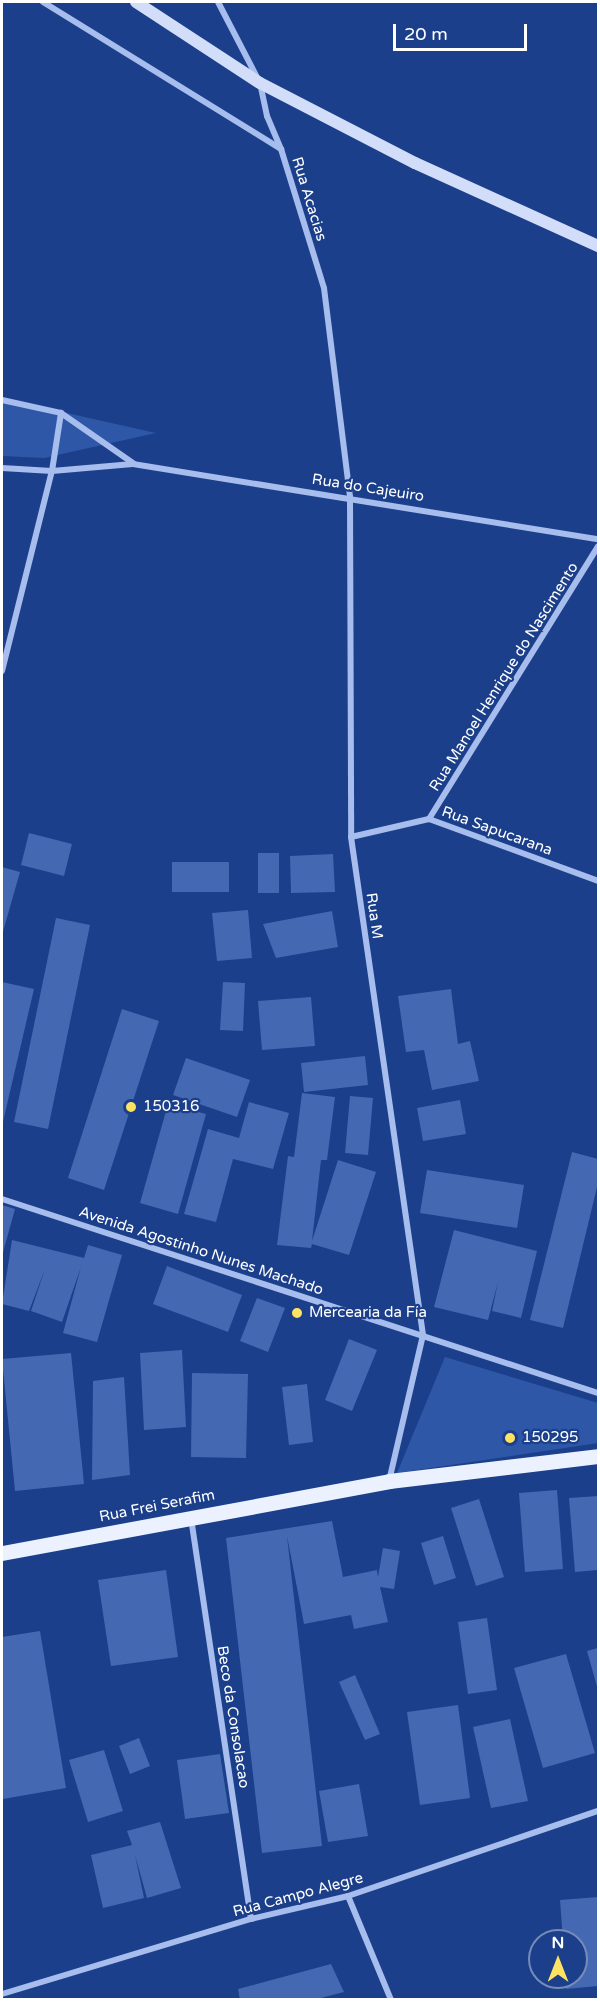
<!DOCTYPE html>
<html>
<head>
<meta charset="utf-8">
<style>
	body { margin:0 }
	#map { position:relative; width:600px; height:2001px; overflow:hidden; background:#1b3f8a; font-family:"Varela Round",sans-serif }
	div>[style] { position:absolute }
	[style*='--x'] { left:calc(var(--x)*1px); top:calc(var(--y)*1px); width:calc(var(--w)*1px); rotate:calc(var(--a)*1deg) }
	.green>* { inset:0; background:#2e57a8 }
	.building>* { inset:0; background:#4469b2 }
	.street>* { height:6px; margin:-3px; padding:0 3px; transform-origin:3px; border-radius:3px; background:#a6bded }
	.secondary>* { height:12px; margin:-6px; padding:0 6px; transform-origin:6px; border-radius:6px; background:#d2def9 }
	.primary>* { height:15px; margin:-7.5px; padding:0 7.5px; transform-origin:7.5px; border-radius:7.5px; background:#ebf1ff }
	.dots>* { width:16px; height:16px; translate:-50% -50%; box-sizing:border-box; border:3px solid #1b3f8a; border-radius:50% }
	span { translate:-50% -50%; white-space:nowrap; text-align:center; line-height:1.15; -webkit-text-stroke:4.5px #1b3f8a; paint-order:stroke }
	.street-label { font-size:15px; color:#fff }
	.poi-label { font-size:15px; color:#fff }
	.left { translate:0 -50%; text-align:left }
	.frame { position:absolute; inset:0; border:3px solid #fff; pointer-events:none }
	.north { position:absolute; left:528px; top:1929px; width:60px; height:60px; box-sizing:border-box; background:#1b3f8a; border:2px solid #768cb9; border-radius:50%; rotate:0deg; font-size:16px; font-weight:700; line-height:24px; text-align:center; color:#fff }
	.north::after { content:''; display:block; margin:auto; width:21px; height:27px; background:#fee362; clip-path:polygon(50% 0,100% 100%,50% 72%,0 100%) }
	.scale { position:absolute; left:393px; top:24px; width:134px; height:27px; box-sizing:border-box; border:3px solid #fff; border-top:0; padding-left:8px; font-size:18px; line-height:21px; white-space:nowrap; color:#fff; -webkit-text-stroke:4px #1b3f8a; paint-order:stroke }
</style>
</head>
<body>
<div id="map">
	<div class="green">
		<i style="clip-path:polygon(2px 397px,58px 411px,156px 433px,44px 458px,2px 456px)"></i>
		<i style="clip-path:polygon(445px 1357px,598px 1403px,598px 1443px,397px 1473px)"></i>
	</div>
	<div class="building">
		<i style="clip-path:polygon(29px 833px,72px 844px,64px 876px,21px 865px)"></i>
		<i style="clip-path:polygon(258px 853px,279px 853px,279px 893px,258px 893px)"></i>
		<i style="clip-path:polygon(333px 854px,335px 892px,291px 893px,290px 856px)"></i>
		<i style="clip-path:polygon(172px 862px,229px 862px,229px 892px,172px 892px)"></i>
		<i style="clip-path:polygon(2px 867px,20px 872px,2px 935px)"></i>
		<i style="clip-path:polygon(248px 910px,252px 958px,217px 961px,212px 913px)"></i>
		<i style="clip-path:polygon(332px 911px,338px 947px,276px 958px,263px 924px)"></i>
		<i style="clip-path:polygon(56px 918px,90px 925px,48px 1129px,14px 1122px)"></i>
		<i style="clip-path:polygon(2px 982px,34px 989px,2px 1126px)"></i>
		<i style="clip-path:polygon(223px 982px,245px 983px,243px 1031px,220px 1030px)"></i>
		<i style="clip-path:polygon(451px 989px,458px 1044px,470px 1041px,479px 1081px,432px 1090px,424px 1050px,406px 1052px,398px 996px)"></i>
		<i style="clip-path:polygon(311px 997px,315px 1046px,262px 1050px,258px 1001px)"></i>
		<i style="clip-path:polygon(122px 1009px,159px 1021px,104px 1190px,68px 1178px)"></i>
		<i style="clip-path:polygon(365px 1056px,368px 1085px,304px 1092px,301px 1063px)"></i>
		<i style="clip-path:polygon(186px 1058px,250px 1080px,237px 1117px,173px 1095px)"></i>
		<i style="clip-path:polygon(302px 1093px,335px 1097px,327px 1160px,321px 1160px,312px 1241px,338px 1160px,376px 1172px,349px 1255px,312px 1244px,311px 1248px,277px 1245px,288px 1156px,294px 1157px)"></i>
		<i style="clip-path:polygon(350px 1096px,373px 1098px,368px 1155px,345px 1153px)"></i>
		<i style="clip-path:polygon(460px 1100px,466px 1134px,423px 1141px,417px 1108px)"></i>
		<i style="clip-path:polygon(249px 1102px,289px 1113px,273px 1169px,233px 1159px,216px 1222px,184px 1214px,208px 1129px,239px 1138px)"></i>
		<i style="clip-path:polygon(168px 1104px,206px 1114px,178px 1214px,140px 1203px)"></i>
		<i style="clip-path:polygon(572px 1152px,598px 1159px,598px 1183px,563px 1328px,530px 1320px)"></i>
		<i style="clip-path:polygon(427px 1170px,524px 1185px,517px 1228px,420px 1213px)"></i>
		<i style="clip-path:polygon(2px 1205px,15px 1209px,2px 1256px)"></i>
		<i style="clip-path:polygon(454px 1230px,537px 1251px,521px 1318px,492px 1311px,498px 1282px,488px 1320px,434px 1307px)"></i>
		<i style="clip-path:polygon(12px 1240px,84px 1258px,88px 1245px,122px 1255px,97px 1342px,63px 1333px,81px 1267px,62px 1322px,31px 1311px,45px 1269px,29px 1311px,2px 1304px)"></i>
		<i style="clip-path:polygon(167px 1266px,242px 1295px,228px 1332px,153px 1304px)"></i>
		<i style="clip-path:polygon(257px 1298px,285px 1308px,268px 1352px,240px 1341px)"></i>
		<i style="clip-path:polygon(349px 1339px,377px 1350px,352px 1411px,325px 1400px)"></i>
		<i style="clip-path:polygon(182px 1350px,186px 1427px,144px 1430px,140px 1353px)"></i>
		<i style="clip-path:polygon(71px 1353px,84px 1484px,15px 1491px,2px 1359px)"></i>
		<i style="clip-path:polygon(192px 1373px,248px 1374px,246px 1458px,191px 1457px)"></i>
		<i style="clip-path:polygon(124px 1377px,130px 1475px,92px 1480px,93px 1381px)"></i>
		<i style="clip-path:polygon(307px 1384px,313px 1442px,289px 1445px,282px 1387px)"></i>
		<i style="clip-path:polygon(557px 1490px,563px 1569px,525px 1572px,519px 1493px)"></i>
		<i style="clip-path:polygon(598px 1496px,598px 1570px,575px 1572px,569px 1498px)"></i>
		<i style="clip-path:polygon(479px 1499px,504px 1577px,476px 1586px,451px 1508px)"></i>
		<i style="clip-path:polygon(332px 1521px,343px 1577px,377px 1570px,378px 1577px,383px 1548px,400px 1551px,394px 1589px,380px 1587px,388px 1622px,354px 1629px,351px 1615px,304px 1624px,287px 1536px,322px 1846px,262px 1853px,226px 1538px)"></i>
		<i style="clip-path:polygon(443px 1536px,456px 1578px,434px 1585px,421px 1543px)"></i>
		<i style="clip-path:polygon(166px 1570px,178px 1657px,111px 1666px,98px 1580px)"></i>
		<i style="clip-path:polygon(487px 1618px,497px 1690px,468px 1694px,458px 1622px)"></i>
		<i style="clip-path:polygon(40px 1631px,66px 1788px,3px 1799px,2px 1637px)"></i>
		<i style="clip-path:polygon(598px 1648px,598px 1690px,587px 1651px)"></i>
		<i style="clip-path:polygon(566px 1654px,595px 1753px,543px 1768px,514px 1668px)"></i>
		<i style="clip-path:polygon(355px 1675px,380px 1734px,365px 1740px,339px 1682px)"></i>
		<i style="clip-path:polygon(458px 1705px,470px 1798px,420px 1805px,407px 1712px)"></i>
		<i style="clip-path:polygon(510px 1719px,528px 1801px,491px 1808px,473px 1727px)"></i>
		<i style="clip-path:polygon(139px 1738px,150px 1766px,130px 1774px,119px 1746px)"></i>
		<i style="clip-path:polygon(104px 1750px,123px 1811px,88px 1822px,69px 1760px)"></i>
		<i style="clip-path:polygon(220px 1754px,229px 1813px,185px 1819px,177px 1760px)"></i>
		<i style="clip-path:polygon(359px 1784px,368px 1836px,328px 1842px,319px 1791px)"></i>
		<i style="clip-path:polygon(160px 1822px,181px 1888px,147px 1898px,135px 1855px,144px 1898px,103px 1908px,91px 1855px,132px 1845px,127px 1831px)"></i>
		<i style="clip-path:polygon(598px 1897px,598px 1986px,566px 1989px,565px 1977px,576px 1977px,576px 1941px,563px 1941px,560px 1900px)"></i>
		<i style="clip-path:polygon(331px 1964px,344px 1992px,313px 2000px,240px 2000px,238px 1989px)"></i>
	</div>
	<div class="street">
		<i style="--x:43;--y:2;--w:280;--a:31.7"></i>
		<i style="--x:281;--y:149;--w:145;--a:72.8"></i>
		<i style="--x:324;--y:288;--w:211;--a:82.9"></i>
		<i style="--x:350;--y:497;--w:340;--a:89.8"></i>
		<i style="--x:351;--y:837;--w:503;--a:81.77"></i>
		<i style="--x:423;--y:1335;--w:150;--a:103.1"></i>
		<i style="--x:218;--y:2;--w:91;--a:62.6"></i>
		<i style="--x:260;--y:83;--w:34;--a:78"></i>
		<i style="--x:267;--y:116;--w:36;--a:67"></i>
		<i style="--x:2;--y:400;--w:60;--a:12.4"></i>
		<i style="--x:61;--y:413;--w:88;--a:34.8"></i>
		<i style="--x:2;--y:468;--w:50;--a:3.4"></i>
		<i style="--x:52;--y:471;--w:81;--a:-4.9"></i>
		<i style="--x:133;--y:464;--w:471;--a:9.2"></i>
		<i style="--x:2;--y:671;--w:206;--a:-76"></i>
		<i style="--x:52;--y:471;--w:59;--a:-81.2"></i>
		<i style="--x:429;--y:819;--w:321;--a:-58.2"></i>
		<i style="--x:351;--y:837;--w:80;--a:-13"></i>
		<i style="--x:429;--y:819;--w:180;--a:20.1"></i>
		<i style="--x:2;--y:1199;--w:627;--a:18.03"></i>
		<i style="--x:191;--y:1518;--w:405;--a:81.5"></i>
		<i style="--x:348;--y:1896;--w:113;--a:67.5"></i>
		<i style="--x:2;--y:1994;--w:260;--a:-16.8"></i>
		<i style="--x:251;--y:1919;--w:100;--a:-13.3"></i>
		<i style="--x:348;--y:1896;--w:264;--a:-18.8"></i>
	</div>
	<div class="secondary">
		<i style="--x:136;--y:2;--w:148;--a:33.2"></i>
		<i style="--x:260;--y:83;--w:174;--a:27.3"></i>
		<i style="--x:415;--y:163;--w:201;--a:24.4"></i>
	</div>
	<div class="primary">
		<i style="--x:2;--y:1553;--w:394;--a:-10.5"></i>
		<i style="--x:389;--y:1481;--w:210;--a:-6.8"></i>
	</div>
	<div class="dots">
		<i style="left:131px;top:1107px;background:#fee362"></i>
		<i style="left:297px;top:1313px;background:#fee362"></i>
		<i style="left:510px;top:1438px;background:#fee362"></i>
	</div>
	<div class="street-label">
		<span style="left:309px;top:199px;rotate:73deg">Rua Acacias</span>
		<span style="left:368px;top:488px;rotate:9deg">Rua do Cajeuiro</span>
		<span style="left:504px;top:677px;rotate:-58deg">Rua Manoel Henrique do Nascimento</span>
		<span style="left:497px;top:831px;rotate:20deg">Rua Sapucarana</span>
		<span style="left:374px;top:916px;rotate:82deg">Rua M</span>
		<span style="left:201px;top:1251px;rotate:18deg">Avenida Agostinho Nunes Machado</span>
		<span style="left:157px;top:1506px;rotate:-11deg">Rua Frei Serafim</span>
		<span style="left:233px;top:1717px;rotate:81deg">Beco da Consolacao</span>
		<span style="left:298px;top:1895px;rotate:-15deg">Rua Campo Alegre</span>
	</div>
	<div class="poi-label">
		<span class="left" style="left:143px;top:1107px">150316</span>
		<span class="left" style="left:309px;top:1313px">Mercearia da Fía</span>
		<span class="left" style="left:522px;top:1438px">150295</span>
	</div>
	<div class="frame"></div>
	<div class="north">N</div>
	<div class="scale">20 m</div>
</div>
</body>
</html>
